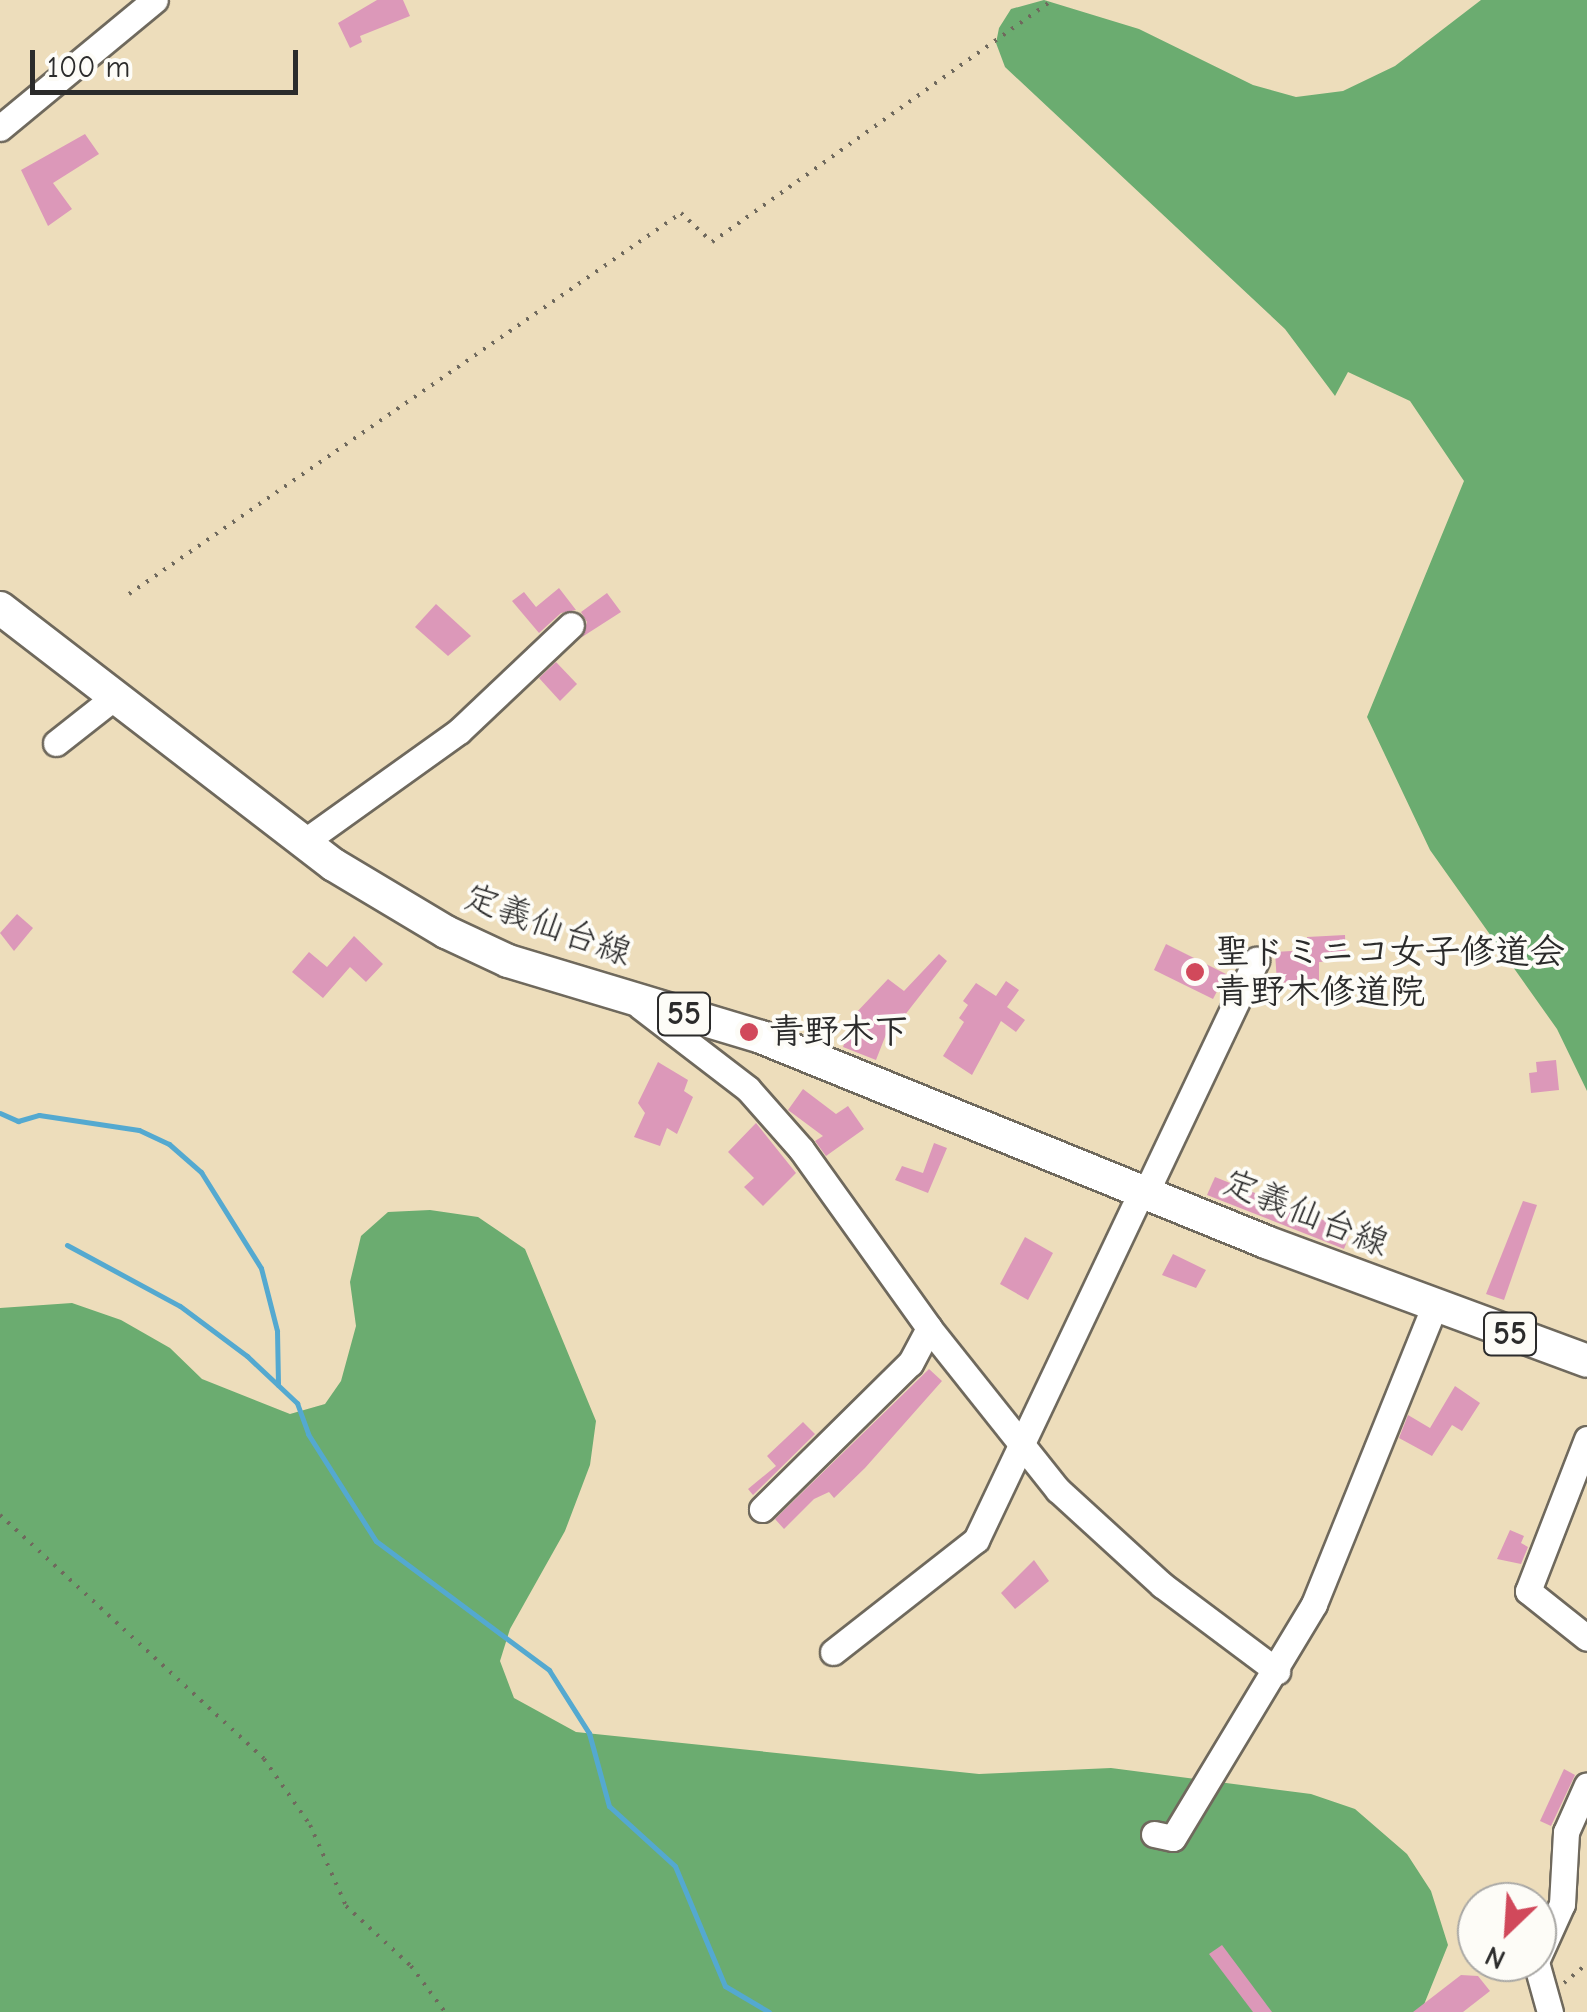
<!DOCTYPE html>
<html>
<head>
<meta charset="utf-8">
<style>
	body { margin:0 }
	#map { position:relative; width:1587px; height:2012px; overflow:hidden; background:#edddbb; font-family:"Comic Neue","Klee One",sans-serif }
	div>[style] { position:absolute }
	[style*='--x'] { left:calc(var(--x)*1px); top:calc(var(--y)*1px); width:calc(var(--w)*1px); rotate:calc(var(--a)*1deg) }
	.forest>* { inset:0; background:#6bac70 }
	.stream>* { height:5px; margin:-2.5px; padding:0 2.5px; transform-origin:2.5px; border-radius:2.5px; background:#54a9d0 }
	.building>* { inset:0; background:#dc98b9 }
	.path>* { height:4px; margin-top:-2px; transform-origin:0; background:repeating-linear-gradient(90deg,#6f695d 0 2.5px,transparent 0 10.5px) }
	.roads { filter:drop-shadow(2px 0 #6f695d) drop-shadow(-2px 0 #6f695d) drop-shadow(0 2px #6f695d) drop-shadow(0 -2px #6f695d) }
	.minor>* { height:25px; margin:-12.5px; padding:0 12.5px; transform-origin:12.5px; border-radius:12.5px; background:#fff }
	.major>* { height:32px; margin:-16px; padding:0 16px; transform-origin:16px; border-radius:16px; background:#fff }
	.dots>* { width:28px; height:28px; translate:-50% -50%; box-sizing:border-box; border:5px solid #fdfcf7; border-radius:50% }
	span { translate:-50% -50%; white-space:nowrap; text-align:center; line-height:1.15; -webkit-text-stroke:8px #fdfcf7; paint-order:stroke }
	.shield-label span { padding:2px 8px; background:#fdfcf7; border:2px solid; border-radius:8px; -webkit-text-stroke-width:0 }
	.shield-label { font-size:32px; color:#2b2b2b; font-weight:700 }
	.street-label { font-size:35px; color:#2b2b2b }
	.poi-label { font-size:35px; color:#2b2b2b; font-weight:700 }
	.left { translate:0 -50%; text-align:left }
	.north { position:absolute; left:1457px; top:1882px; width:100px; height:100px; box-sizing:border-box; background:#fdfcf7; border:2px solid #a9a8a5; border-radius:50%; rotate:205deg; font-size:28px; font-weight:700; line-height:40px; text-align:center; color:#2b2b2b }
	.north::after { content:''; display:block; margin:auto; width:35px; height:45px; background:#d1495b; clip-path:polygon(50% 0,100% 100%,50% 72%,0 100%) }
	.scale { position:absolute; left:30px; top:50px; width:268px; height:45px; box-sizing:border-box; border:5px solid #2b2b2b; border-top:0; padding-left:12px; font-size:30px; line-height:35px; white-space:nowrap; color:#2b2b2b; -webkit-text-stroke:8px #fdfcf7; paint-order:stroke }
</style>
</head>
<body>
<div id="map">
	<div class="forest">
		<i style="clip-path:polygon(1044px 0,1139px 29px,1253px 85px,1296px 97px,1343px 91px,1395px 66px,1481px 0,1587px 0,1587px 1091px,1557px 1029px,1430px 850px,1367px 717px,1464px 481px,1410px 401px,1348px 372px,1335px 396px,1285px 329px,1005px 67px,996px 43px,999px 28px,1011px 9px)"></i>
		<i style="clip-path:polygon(430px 1210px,478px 1217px,525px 1249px,596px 1421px,590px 1465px,565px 1531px,510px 1629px,500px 1661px,514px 1698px,576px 1732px,979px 1774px,1111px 1768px,1311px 1794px,1355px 1809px,1407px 1854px,1431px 1891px,1448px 1945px,1421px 2012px,0 2012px,0 1308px,72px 1303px,121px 1320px,170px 1348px,202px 1379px,290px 1414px,325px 1404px,341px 1381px,356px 1326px,350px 1282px,361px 1236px,388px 1212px)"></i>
	</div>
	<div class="stream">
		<i style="--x:0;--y:1113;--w:20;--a:24"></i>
		<i style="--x:18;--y:1121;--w:22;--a:-16"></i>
		<i style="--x:39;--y:1115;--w:101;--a:8.5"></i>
		<i style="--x:139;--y:1130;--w:33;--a:25"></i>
		<i style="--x:169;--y:1144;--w:43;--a:41.2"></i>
		<i style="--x:201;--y:1172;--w:113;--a:58"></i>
		<i style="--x:261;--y:1268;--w:65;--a:75.7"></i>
		<i style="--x:277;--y:1331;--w:54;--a:88.9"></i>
		<i style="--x:67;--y:1245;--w:128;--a:28.4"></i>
		<i style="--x:180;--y:1306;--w:84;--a:36.7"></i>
		<i style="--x:247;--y:1356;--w:69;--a:43.2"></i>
		<i style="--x:297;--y:1403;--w:33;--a:70"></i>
		<i style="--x:308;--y:1434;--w:127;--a:57.6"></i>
		<i style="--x:376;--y:1541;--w:216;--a:36.7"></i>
		<i style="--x:549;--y:1670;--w:75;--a:57.6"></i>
		<i style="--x:589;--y:1733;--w:76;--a:74.7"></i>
		<i style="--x:609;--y:1806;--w:89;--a:42.3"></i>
		<i style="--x:675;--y:1866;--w:130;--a:67.4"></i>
		<i style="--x:725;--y:1986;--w:51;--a:30.6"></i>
	</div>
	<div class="building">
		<i style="clip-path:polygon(377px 0,403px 0,410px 16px,360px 36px,362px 42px,350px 48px,338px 23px)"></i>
		<i style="clip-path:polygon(85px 134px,99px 154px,53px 183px,72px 209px,48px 226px,21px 170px)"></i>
		<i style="clip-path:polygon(559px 588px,576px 610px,561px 613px,539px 633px,512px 601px,524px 592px,536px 607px)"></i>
		<i style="clip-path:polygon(607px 593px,621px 612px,582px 637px,587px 622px,581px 612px)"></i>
		<i style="clip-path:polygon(436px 604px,471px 636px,448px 656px,415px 627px)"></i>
		<i style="clip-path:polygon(556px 662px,577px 684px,560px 701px,539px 678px)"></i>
		<i style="clip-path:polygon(17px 914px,33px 928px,14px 951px,0 933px)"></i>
		<i style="clip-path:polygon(1345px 935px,1346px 961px,1319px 962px,1319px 981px,1277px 983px,1275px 952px,1307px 950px,1307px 937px)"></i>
		<i style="clip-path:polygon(354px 936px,383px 964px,366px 982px,350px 967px,323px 998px,292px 972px,309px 952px,327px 967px)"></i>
		<i style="clip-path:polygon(1166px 944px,1226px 974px,1213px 999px,1154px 970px)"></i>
		<i style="clip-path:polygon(939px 954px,947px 961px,901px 1020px,894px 1014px,876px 1060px,843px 1047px,855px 1014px,888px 979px,904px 991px)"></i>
		<i style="clip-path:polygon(1006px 981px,1019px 990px,1007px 1007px,1025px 1020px,1016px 1032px,1001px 1021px,972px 1075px,943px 1056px,964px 1022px,959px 1018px,968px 1005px,963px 1001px,976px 983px,996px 996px)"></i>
		<i style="clip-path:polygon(1556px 1060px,1559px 1090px,1531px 1093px,1529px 1073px,1537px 1072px,1536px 1062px)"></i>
		<i style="clip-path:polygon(658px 1062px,688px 1080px,684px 1091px,693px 1097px,677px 1134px,667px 1128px,660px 1146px,634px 1137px,645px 1113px,638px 1103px)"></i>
		<i style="clip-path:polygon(803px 1089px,836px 1114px,848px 1106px,864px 1129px,826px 1156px,815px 1141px,823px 1136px,788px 1110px)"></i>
		<i style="clip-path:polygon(756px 1123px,796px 1173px,763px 1206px,744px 1187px,754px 1178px,728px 1152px)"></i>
		<i style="clip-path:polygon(934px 1143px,947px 1148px,928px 1193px,895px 1180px,902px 1166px,923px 1173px)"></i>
		<i style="clip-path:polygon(1215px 1177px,1351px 1231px,1344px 1249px,1207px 1195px)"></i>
		<i style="clip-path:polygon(1523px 1201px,1537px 1205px,1504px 1300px,1486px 1294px)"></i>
		<i style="clip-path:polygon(1025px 1237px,1053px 1253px,1028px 1300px,1000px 1284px)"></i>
		<i style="clip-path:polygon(1173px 1254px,1206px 1270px,1196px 1288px,1162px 1275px)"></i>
		<i style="clip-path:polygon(929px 1369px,942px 1381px,865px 1468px,834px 1498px,829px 1492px,814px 1499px,784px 1529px,775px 1519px)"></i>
		<i style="clip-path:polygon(1455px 1386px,1480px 1403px,1462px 1431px,1452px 1425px,1432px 1456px,1399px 1438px,1408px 1415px,1430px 1428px)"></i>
		<i style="clip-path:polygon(803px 1422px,815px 1434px,753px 1495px,748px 1489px,776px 1466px,767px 1456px)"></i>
		<i style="clip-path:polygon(1510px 1530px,1524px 1536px,1521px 1543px,1528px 1547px,1521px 1564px,1497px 1559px)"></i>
		<i style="clip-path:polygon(1034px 1560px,1049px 1581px,1015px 1609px,1001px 1593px)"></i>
		<i style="clip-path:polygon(1564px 1769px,1575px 1775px,1551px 1826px,1540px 1821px)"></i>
		<i style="clip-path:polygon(1222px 1945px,1272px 2012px,1253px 2012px,1209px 1954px)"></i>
		<i style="clip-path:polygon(1461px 1975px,1478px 1976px,1490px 1991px,1463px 2012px,1413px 2012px)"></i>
	</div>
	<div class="path">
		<i style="--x:129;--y:594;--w:671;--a:-34.61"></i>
		<i style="--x:681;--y:213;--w:42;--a:43.1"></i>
		<i style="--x:712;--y:242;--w:418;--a:-35.4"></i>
		<i style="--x:0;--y:1515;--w:359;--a:42.7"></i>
		<i style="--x:264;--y:1759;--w:80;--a:55.1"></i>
		<i style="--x:310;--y:1825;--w:89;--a:66"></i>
		<i style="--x:346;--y:1906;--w:88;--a:42.7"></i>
		<i style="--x:411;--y:1966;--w:57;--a:53.5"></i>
		<i style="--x:1564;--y:1983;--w:30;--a:-40"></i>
	</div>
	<div class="roads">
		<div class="minor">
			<i style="--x:0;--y:128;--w:201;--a:-39.6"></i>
			<i style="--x:56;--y:743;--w:71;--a:-38.2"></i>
			<i style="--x:304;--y:842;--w:191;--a:-35.6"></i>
			<i style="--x:459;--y:731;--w:154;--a:-43.4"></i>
			<i style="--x:640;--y:1006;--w:136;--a:37.5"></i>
			<i style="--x:748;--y:1089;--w:80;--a:48.5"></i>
			<i style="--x:801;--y:1149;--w:220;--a:54.4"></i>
			<i style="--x:929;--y:1328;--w:40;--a:118"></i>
			<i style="--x:910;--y:1363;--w:208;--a:135.4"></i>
			<i style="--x:1147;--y:1190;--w:255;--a:-64.6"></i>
			<i style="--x:929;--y:1328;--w:207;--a:51.5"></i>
			<i style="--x:1058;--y:1490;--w:141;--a:42.4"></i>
			<i style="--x:1162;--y:1585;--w:144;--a:36.8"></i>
			<i style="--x:1587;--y:1439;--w:163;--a:111.2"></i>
			<i style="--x:1528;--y:1591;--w:75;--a:38.5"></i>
			<i style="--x:833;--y:1652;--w:182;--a:-38.1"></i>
			<i style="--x:976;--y:1540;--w:389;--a:-64.6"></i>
			<i style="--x:1154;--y:1834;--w:19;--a:12"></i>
			<i style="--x:1173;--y:1838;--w:273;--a:-58.9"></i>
			<i style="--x:1314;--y:1604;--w:320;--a:-68"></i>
			<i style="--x:1537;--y:1959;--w:60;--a:-65.6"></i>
			<i style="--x:1562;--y:1904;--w:72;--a:-86.8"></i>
			<i style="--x:1566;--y:1832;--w:51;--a:-65.9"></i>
			<i style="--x:1536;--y:1962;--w:52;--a:74.4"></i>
		</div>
		<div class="major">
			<i style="--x:0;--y:608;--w:421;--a:37.6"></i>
			<i style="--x:334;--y:865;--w:131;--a:30.9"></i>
			<i style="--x:446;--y:932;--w:68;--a:25.1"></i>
			<i style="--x:508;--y:961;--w:264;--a:16.7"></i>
			<i style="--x:761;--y:1037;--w:545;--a:22.09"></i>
			<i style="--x:1266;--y:1242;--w:342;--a:20.3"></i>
		</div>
	</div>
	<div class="dots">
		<i style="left:1195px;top:972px;background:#d1495b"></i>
		<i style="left:749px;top:1032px;background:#d1495b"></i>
	</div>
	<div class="shield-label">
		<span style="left:684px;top:1014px">55</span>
		<span style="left:1510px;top:1334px">55</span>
	</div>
	<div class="street-label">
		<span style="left:548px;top:925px;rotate:20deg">定義仙台線</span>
		<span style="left:1306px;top:1213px;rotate:22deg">定義仙台線</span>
	</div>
	<div class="poi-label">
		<span class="left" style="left:1215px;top:972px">聖ドミニコ女子修道会<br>青野木修道院</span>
		<span class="left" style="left:769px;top:1032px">青野木下</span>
	</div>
	<div class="north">N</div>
	<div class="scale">100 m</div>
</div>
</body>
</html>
